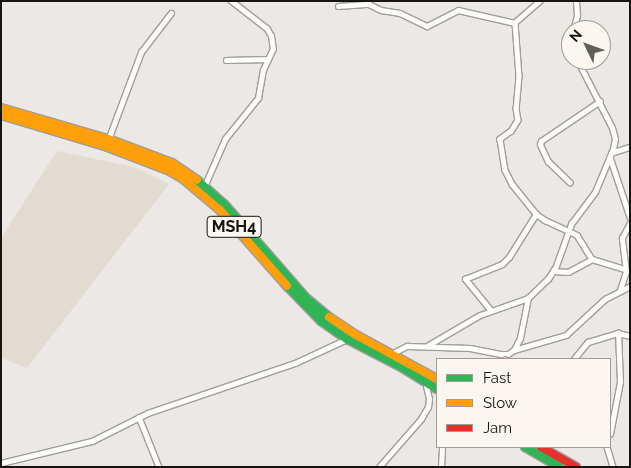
<!DOCTYPE html>
<html>
<head>
<meta charset="utf-8">
<style>
	body { margin:0 }
	#map { position:relative; width:631px; height:468px; overflow:hidden; background:#ebe8e5; font-family:Raleway,sans-serif }
	div>[style] { position:absolute }
	[style*='--x'] { left:calc(var(--x)*1px); top:calc(var(--y)*1px); width:calc(var(--w)*1px); rotate:calc(var(--a)*1deg) }
	.built>* { inset:0; background:#e1dbd2 }
	.roads { filter:drop-shadow(1px 0 #a09d9b) drop-shadow(-1px 0 #a09d9b) drop-shadow(0 1px #a09d9b) drop-shadow(0 -1px #a09d9b) }
	.street>* { height:4.5px; margin:-2.25px; padding:0 2.25px; transform-origin:2.25px; border-radius:2.25px; background:#fcfcfb }
	.fast>* { height:8px; margin:-4px; padding:0 4px; transform-origin:4px; border-radius:4px; background:#30b455 }
	.slow>* { height:8px; margin:-4px; padding:0 4px; transform-origin:4px; border-radius:4px; background:#ff9f0a }
	.jam>* { height:8px; margin:-4px; padding:0 4px; transform-origin:4px; border-radius:4px; background:#e5322d }
	span { translate:-50% -50%; white-space:nowrap; text-align:center; line-height:1.15; -webkit-text-stroke:5px #fbf6ef; paint-order:stroke }
	.shield-label span { padding:1px 4px; background:#fbf6ef; border:1px solid; border-radius:4px; -webkit-text-stroke-width:0 }
	.shield-label { font-size:16px; color:#161512; font-weight:700 }
	.frame { position:absolute; inset:0; border:2px solid #161512; pointer-events:none }
	.legend { position:absolute; left:436px; top:358px; width:175px; height:90px; box-sizing:border-box; background:#fbf6ef; border:1px solid #9f9c97; margin:0; padding:6px 9px; list-style:none; font-size:15px; color:#161512 }
	.legend li { display:flex; align-items:center; gap:10px; height:25px }
	.legend b { width:25px; border:1px solid #9f9c97 }
	.north { position:absolute; left:561px; top:20px; width:50px; height:50px; box-sizing:border-box; background:#fbf6ef; border:1px solid #9f9c97; border-radius:50%; rotate:312deg; font-size:14px; font-weight:700; line-height:20px; text-align:center; color:#161512 }
	.north::after { content:''; display:block; margin:auto; width:18px; height:22px; background:#615f5c; clip-path:polygon(50% 0,100% 100%,50% 72%,0 100%) }
</style>
</head>
<body>
<div id="map">
	<div class="built">
		<i style="clip-path:polygon(57px 151px,134px 167px,169px 184px,27px 368px,1px 358px,1px 238px)"></i>
	</div>
	<div class="roads">
		<div class="street">
			<i style="--x:540;--y:1;--w:33;--a:139"></i>
			<i style="--x:515;--y:23;--w:53;--a:85.7"></i>
			<i style="--x:519;--y:76;--w:32;--a:95"></i>
			<i style="--x:516;--y:108;--w:12;--a:81"></i>
			<i style="--x:518;--y:120;--w:13;--a:122"></i>
			<i style="--x:511;--y:131;--w:14;--a:144"></i>
			<i style="--x:500;--y:139;--w:31;--a:81"></i>
			<i style="--x:505;--y:170;--w:16;--a:63"></i>
			<i style="--x:512;--y:184;--w:38;--a:51"></i>
			<i style="--x:536;--y:214;--w:11;--a:34"></i>
			<i style="--x:545;--y:220;--w:35;--a:25"></i>
			<i style="--x:577;--y:235;--w:28;--a:58"></i>
			<i style="--x:592;--y:259;--w:34;--a:17"></i>
			<i style="--x:338;--y:6;--w:31;--a:-4"></i>
			<i style="--x:369;--y:4;--w:13;--a:27"></i>
			<i style="--x:381;--y:10;--w:19;--a:9"></i>
			<i style="--x:400;--y:13;--w:30;--a:26"></i>
			<i style="--x:427;--y:26;--w:35;--a:-27"></i>
			<i style="--x:458;--y:10;--w:58;--a:12.8"></i>
			<i style="--x:573;--y:30;--w:15;--a:-74"></i>
			<i style="--x:577;--y:16;--w:15;--a:-94"></i>
			<i style="--x:226;--y:60;--w:42;--a:-1.4"></i>
			<i style="--x:108;--y:140;--w:94;--a:-69.4"></i>
			<i style="--x:141;--y:52;--w:49;--a:-52.4"></i>
			<i style="--x:611;--y:153;--w:20;--a:-18"></i>
			<i style="--x:610;--y:157;--w:63;--a:71.6"></i>
			<i style="--x:570;--y:183;--w:30;--a:-136"></i>
			<i style="--x:548;--y:162;--w:19;--a:-115"></i>
			<i style="--x:540;--y:145;--w:4;--a:-76"></i>
			<i style="--x:541;--y:141;--w:71;--a:-34.1"></i>
			<i style="--x:204;--y:187;--w:52;--a:-66.4"></i>
			<i style="--x:225;--y:139;--w:53;--a:-51.2"></i>
			<i style="--x:258;--y:98;--w:28;--a:-80"></i>
			<i style="--x:263;--y:70;--w:23;--a:-65"></i>
			<i style="--x:273;--y:49;--w:13;--a:-99"></i>
			<i style="--x:271;--y:36;--w:8;--a:-120"></i>
			<i style="--x:267;--y:29;--w:46;--a:-142.1"></i>
			<i style="--x:553;--y:271;--w:15;--a:4"></i>
			<i style="--x:568;--y:272;--w:27;--a:-28"></i>
			<i style="--x:620;--y:290;--w:19;--a:-72"></i>
			<i style="--x:626;--y:272;--w:34;--a:-97"></i>
			<i style="--x:622;--y:238;--w:17;--a:-62"></i>
			<i style="--x:491;--y:311;--w:41;--a:-129.1"></i>
			<i style="--x:465;--y:279;--w:40;--a:-22"></i>
			<i style="--x:502;--y:264;--w:10;--a:-45"></i>
			<i style="--x:509;--y:257;--w:51;--a:-57.9"></i>
			<i style="--x:427;--y:346;--w:61;--a:-30.3"></i>
			<i style="--x:480;--y:315;--w:51;--a:-19.5"></i>
			<i style="--x:514;--y:350;--w:54;--a:-16.1"></i>
			<i style="--x:566;--y:335;--w:53;--a:-42.7"></i>
			<i style="--x:605;--y:299;--w:28;--a:-27"></i>
			<i style="--x:389;--y:355;--w:20;--a:-27"></i>
			<i style="--x:407;--y:346;--w:63;--a:1.8"></i>
			<i style="--x:470;--y:348;--w:32;--a:11"></i>
			<i style="--x:501;--y:354;--w:7;--a:0"></i>
			<i style="--x:508;--y:354;--w:7;--a:-34"></i>
			<i style="--x:514;--y:350;--w:13;--a:-63"></i>
			<i style="--x:520;--y:338;--w:41;--a:-78.7"></i>
			<i style="--x:528;--y:298;--w:28;--a:-44"></i>
			<i style="--x:548;--y:279;--w:15;--a:-58"></i>
			<i style="--x:556;--y:266;--w:45;--a:-70.3"></i>
			<i style="--x:571;--y:224;--w:40;--a:-53"></i>
			<i style="--x:595;--y:192;--w:47;--a:-67.3"></i>
			<i style="--x:613;--y:149;--w:10;--a:-79"></i>
			<i style="--x:615;--y:139;--w:11;--a:-105"></i>
			<i style="--x:612;--y:128;--w:76;--a:-117.2"></i>
			<i style="--x:574;--y:359;--w:22;--a:-51"></i>
			<i style="--x:588;--y:342;--w:31;--a:-17"></i>
			<i style="--x:618;--y:333;--w:12;--a:14"></i>
			<i style="--x:139;--y:417;--w:54;--a:68.2"></i>
			<i style="--x:610;--y:434;--w:53;--a:-79.1"></i>
			<i style="--x:620;--y:382;--w:49;--a:-92.3"></i>
			<i style="--x:607;--y:447;--w:21;--a:73"></i>
			<i style="--x:1;--y:463;--w:94;--a:-13.6"></i>
			<i style="--x:92;--y:441;--w:63;--a:-26.6"></i>
			<i style="--x:148;--y:413;--w:155;--a:-18.8"></i>
			<i style="--x:295;--y:363;--w:57;--a:-24.8"></i>
			<i style="--x:379;--y:467;--w:64;--a:-48.8"></i>
			<i style="--x:421;--y:419;--w:14;--a:-60"></i>
			<i style="--x:428;--y:407;--w:8;--a:-83"></i>
			<i style="--x:429;--y:399;--w:18;--a:-103"></i>
			<i style="--x:441;--y:467;--w:20;--a:-87"></i>
		</div>
		<div class="fast">
			<i style="--x:197;--y:180;--w:36;--a:42"></i>
			<i style="--x:224;--y:204;--w:123;--a:48.9"></i>
			<i style="--x:305;--y:297;--w:31;--a:40"></i>
			<i style="--x:287;--y:286;--w:49;--a:45.8"></i>
			<i style="--x:321;--y:321;--w:32;--a:35"></i>
			<i style="--x:347;--y:339;--w:63;--a:27.4"></i>
			<i style="--x:403;--y:368;--w:40;--a:32"></i>
			<i style="--x:525;--y:447;--w:39;--a:30"></i>
		</div>
		<div class="slow">
			<i style="--x:1;--y:108;--w:111;--a:16.2"></i>
			<i style="--x:108;--y:139;--w:68;--a:20.6"></i>
			<i style="--x:172;--y:163;--w:30;--a:34"></i>
			<i style="--x:1;--y:115;--w:109;--a:16.6"></i>
			<i style="--x:105;--y:146;--w:67;--a:20.9"></i>
			<i style="--x:168;--y:170;--w:16;--a:30"></i>
			<i style="--x:182;--y:178;--w:50;--a:40.1"></i>
			<i style="--x:220;--y:210;--w:101;--a:48.6"></i>
			<i style="--x:329;--y:317;--w:32;--a:34"></i>
			<i style="--x:356;--y:335;--w:92;--a:28.5"></i>
		</div>
		<div class="jam">
			<i style="--x:541;--y:447;--w:40;--a:29.7"></i>
		</div>
	</div>
	<div class="shield-label">
		<span style="left:234px;top:227px">MSH4</span>
	</div>
	<div class="frame"></div>
	<ul class="legend">
	<li><b style="height:6px;background:#30b455"></b>Fast</li>
	<li><b style="height:6px;background:#ff9f0a"></b>Slow</li>
	<li><b style="height:6px;background:#e5322d"></b>Jam</li>
	</ul>
	<div class="north">N</div>
</div>
</body>
</html>
